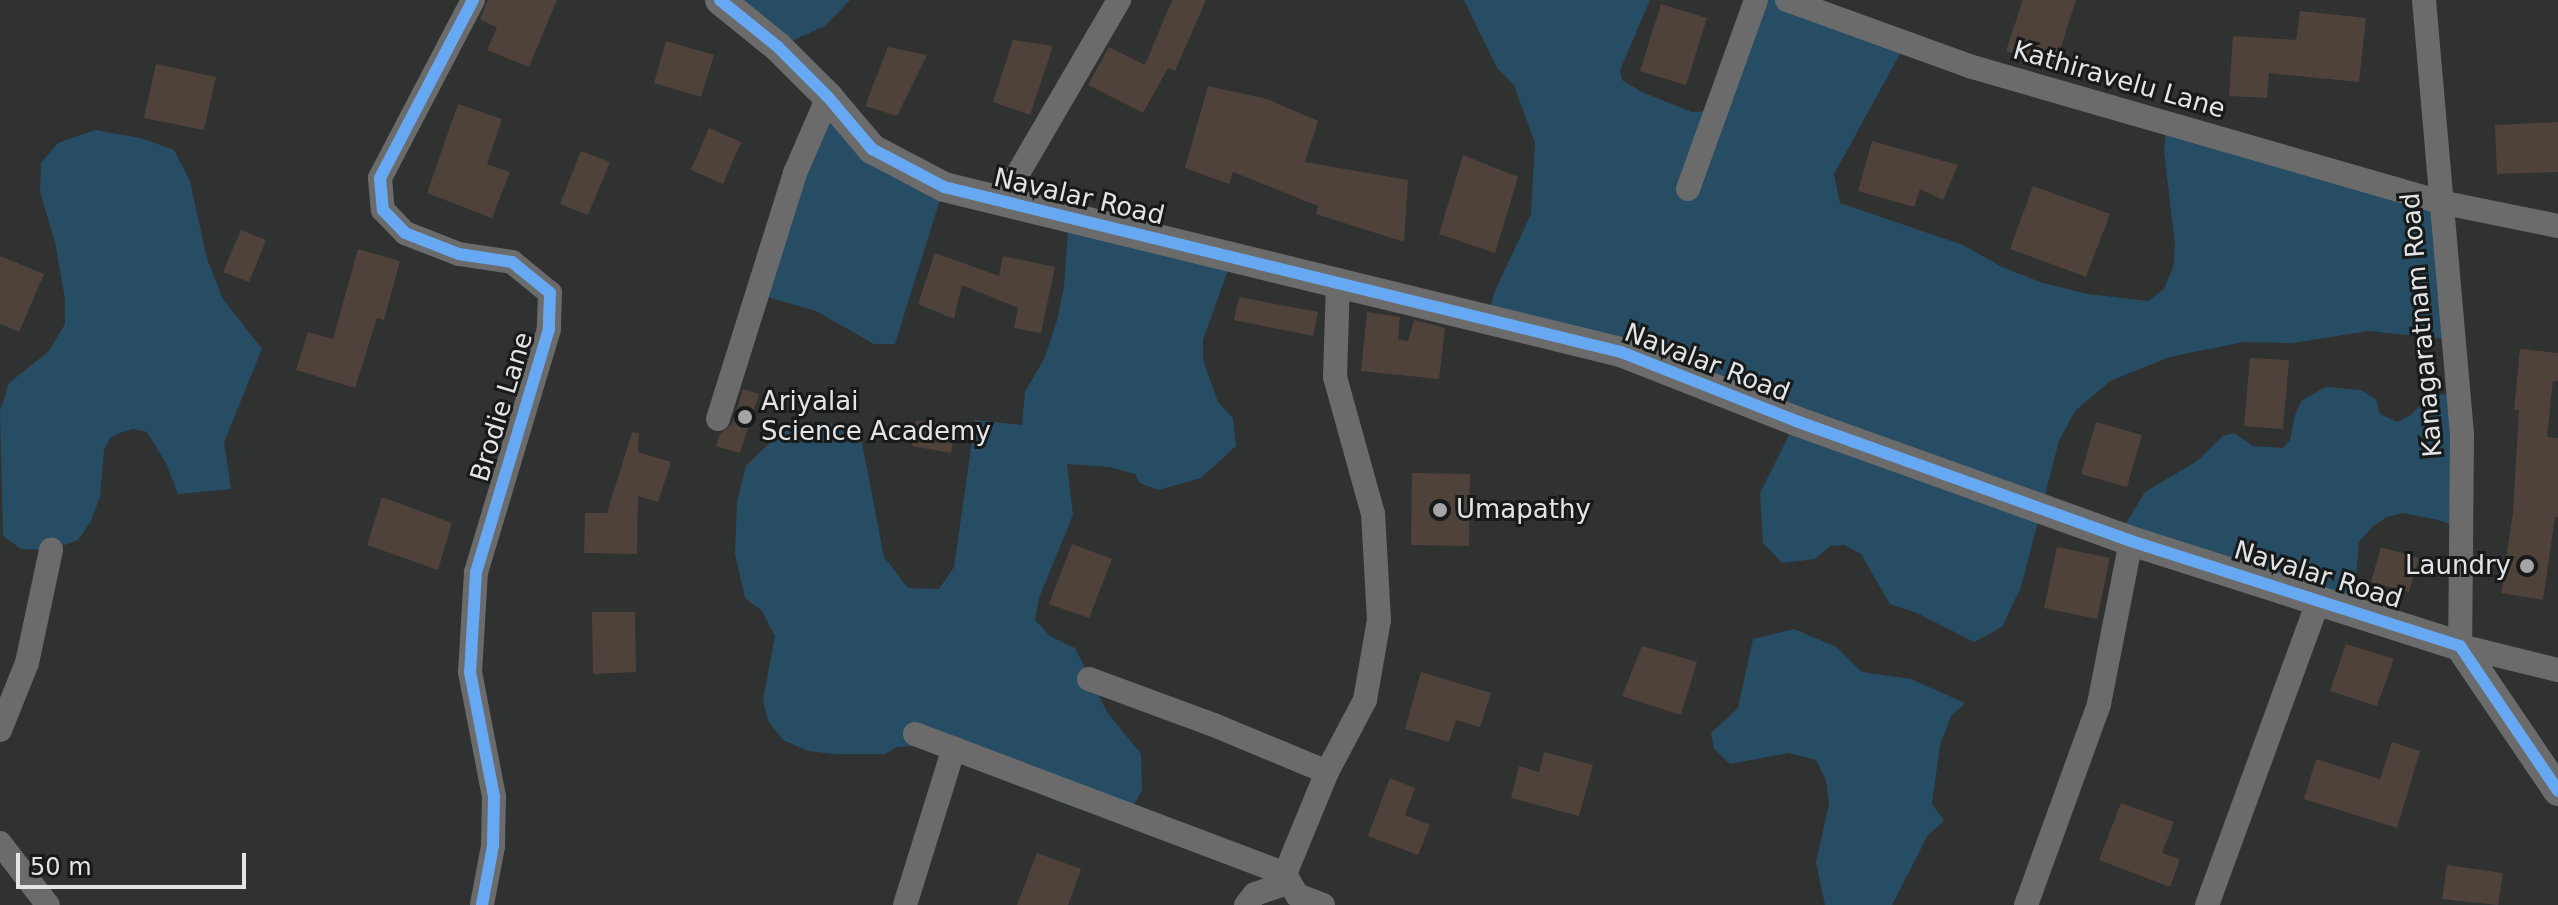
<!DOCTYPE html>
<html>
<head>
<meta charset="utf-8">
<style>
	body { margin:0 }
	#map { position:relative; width:2558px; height:905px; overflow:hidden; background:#303131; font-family:"DejaVu Sans",sans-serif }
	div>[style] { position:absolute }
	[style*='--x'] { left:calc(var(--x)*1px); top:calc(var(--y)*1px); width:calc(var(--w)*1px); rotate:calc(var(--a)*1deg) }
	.green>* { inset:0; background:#264d64 }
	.building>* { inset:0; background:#4f423b }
	.minor>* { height:24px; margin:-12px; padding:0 12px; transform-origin:12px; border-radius:12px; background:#6b6b6b }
	.tertiary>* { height:30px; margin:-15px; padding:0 15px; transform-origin:15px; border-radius:15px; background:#6b6b6b }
	.cycleway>* { height:12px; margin:-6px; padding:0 6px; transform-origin:6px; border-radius:6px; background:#66a8f1 }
	.dots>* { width:22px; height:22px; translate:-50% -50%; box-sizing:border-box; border:4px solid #181919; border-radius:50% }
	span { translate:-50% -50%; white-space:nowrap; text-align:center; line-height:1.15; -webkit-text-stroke:6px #181919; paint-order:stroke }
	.street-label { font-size:26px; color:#e3e4e5 }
	.poi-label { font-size:26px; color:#e3e4e5 }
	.left { translate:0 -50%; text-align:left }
	.right { translate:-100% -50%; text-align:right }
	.scale { position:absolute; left:16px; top:853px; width:230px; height:36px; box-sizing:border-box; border:4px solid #e3e4e5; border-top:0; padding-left:10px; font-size:24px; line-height:28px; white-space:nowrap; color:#e3e4e5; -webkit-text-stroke:6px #181919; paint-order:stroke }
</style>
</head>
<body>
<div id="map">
	<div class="green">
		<i style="clip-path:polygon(720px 0,850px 0,825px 26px,778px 47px)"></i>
		<i style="clip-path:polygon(1464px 0,1650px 0,1620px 70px,1622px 80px,1642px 92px,1692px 112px,1716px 111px,1756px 0,1787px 0,1906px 43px,1834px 174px,1840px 203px,1963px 245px,2002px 267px,2043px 283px,2088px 294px,2148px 301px,2164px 289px,2173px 268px,2175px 245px,2164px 151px,2167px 123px,2440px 202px,2453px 340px,2369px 331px,2292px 343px,2243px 342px,2170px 357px,2110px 381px,2075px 411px,2059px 441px,2021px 587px,2002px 627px,1974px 642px,1917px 613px,1890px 604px,1861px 554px,1845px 545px,1830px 546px,1815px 559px,1782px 563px,1763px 543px,1760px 493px,1796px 421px,1488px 318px,1494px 293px,1531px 214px,1535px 143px,1514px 85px,1497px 68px)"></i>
		<i style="clip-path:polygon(828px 97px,944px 187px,895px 344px,874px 344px,816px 311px,757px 294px)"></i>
		<i style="clip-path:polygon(95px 130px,141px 138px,174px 150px,190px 181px,207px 259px,223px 299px,262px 349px,224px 442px,231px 489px,178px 494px,166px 463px,147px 432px,133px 429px,120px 433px,110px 438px,104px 450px,100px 496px,91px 521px,78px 540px,51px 550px,21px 549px,3px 536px,0 411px,9px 383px,49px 351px,65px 324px,65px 299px,55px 242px,40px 192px,41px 163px,58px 143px)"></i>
		<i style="clip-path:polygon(1069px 217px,1233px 256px,1203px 340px,1203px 360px,1218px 402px,1233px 418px,1236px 446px,1201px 478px,1158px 490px,1140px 483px,1135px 474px,1109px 467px,1067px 464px,1073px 515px,1039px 598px,1035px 620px,1050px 636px,1075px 648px,1107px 712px,1141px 754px,1142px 790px,1125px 822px,1057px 801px,952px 752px,913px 746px,897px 747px,885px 754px,834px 754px,808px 751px,783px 740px,768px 721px,763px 700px,775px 636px,762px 611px,745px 598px,735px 554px,737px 502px,746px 466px,779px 434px,796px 427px,827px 423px,859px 427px,884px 557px,908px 588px,939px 589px,954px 567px,975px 420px,1022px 425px,1025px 392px,1045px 357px,1058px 317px,1064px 286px)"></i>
		<i style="clip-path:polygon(2326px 387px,2361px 390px,2376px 399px,2380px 414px,2397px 422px,2411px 415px,2427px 398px,2442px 394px,2458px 396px,2461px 529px,2439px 520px,2403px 513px,2387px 517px,2372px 527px,2359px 542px,2353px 609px,2118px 536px,2145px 492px,2197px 461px,2223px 436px,2234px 433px,2253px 446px,2283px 448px,2290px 440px,2295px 415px,2302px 400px)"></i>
		<i style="clip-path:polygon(1794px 629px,1836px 647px,1862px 672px,1911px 679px,1965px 703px,1951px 716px,1940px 745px,1932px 804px,1944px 821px,1928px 835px,1892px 905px,1825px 905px,1816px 862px,1829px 804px,1826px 780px,1816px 760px,1788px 753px,1730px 764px,1714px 749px,1711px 733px,1738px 708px,1753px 639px)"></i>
	</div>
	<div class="building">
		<i style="clip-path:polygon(488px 0,557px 0,529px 67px,487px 50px,497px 28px,480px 19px)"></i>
		<i style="clip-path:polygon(1172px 0,1206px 0,1175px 71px,1168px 68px,1143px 113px,1088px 85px,1109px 47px,1145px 65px)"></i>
		<i style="clip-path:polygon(2023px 0,2076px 0,2055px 66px,2006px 51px)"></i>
		<i style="clip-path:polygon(1661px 4px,1707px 18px,1686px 85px,1640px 71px)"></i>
		<i style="clip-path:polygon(2300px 11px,2366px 18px,2359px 82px,2269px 73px,2267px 98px,2229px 96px,2233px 36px,2296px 40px)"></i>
		<i style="clip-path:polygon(1013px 40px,1053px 46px,1030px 115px,993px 102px)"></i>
		<i style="clip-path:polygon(666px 41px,714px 55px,701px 97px,654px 83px)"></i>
		<i style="clip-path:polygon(888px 47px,927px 55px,897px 116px,865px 106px)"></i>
		<i style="clip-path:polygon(156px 64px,216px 77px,204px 130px,144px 118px)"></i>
		<i style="clip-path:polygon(1208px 86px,1267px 99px,1318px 121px,1305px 162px,1408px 180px,1404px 242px,1316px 214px,1318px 206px,1233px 172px,1229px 184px,1185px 168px)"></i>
		<i style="clip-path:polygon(458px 104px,502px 119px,487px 164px,510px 172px,492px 218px,427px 193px)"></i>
		<i style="clip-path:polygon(2558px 122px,2558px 172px,2497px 174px,2495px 125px)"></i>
		<i style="clip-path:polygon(709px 128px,741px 142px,723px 184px,691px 170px)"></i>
		<i style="clip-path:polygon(1872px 141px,1958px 165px,1943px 200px,1920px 189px,1914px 207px,1858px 191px)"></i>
		<i style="clip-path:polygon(581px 151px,610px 162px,588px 215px,560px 204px)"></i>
		<i style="clip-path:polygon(1463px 155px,1518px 177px,1495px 253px,1439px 234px)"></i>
		<i style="clip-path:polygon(2033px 186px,2110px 214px,2086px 277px,2010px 249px)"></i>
		<i style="clip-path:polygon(241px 230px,266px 240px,249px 282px,223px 272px)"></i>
		<i style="clip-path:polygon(358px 249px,400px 261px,384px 320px,377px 318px,355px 388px,296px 370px,308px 332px,333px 339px)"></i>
		<i style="clip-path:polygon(935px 253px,999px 276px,1003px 256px,1055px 267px,1041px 333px,1014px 328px,1018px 308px,962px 285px,954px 319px,918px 304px)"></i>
		<i style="clip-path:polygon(0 256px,44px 274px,19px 332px,0 324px)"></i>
		<i style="clip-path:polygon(1239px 297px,1318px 312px,1313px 336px,1234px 320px)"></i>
		<i style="clip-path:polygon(1367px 312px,1400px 317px,1398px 339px,1408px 341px,1414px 320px,1445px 328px,1439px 379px,1361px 371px)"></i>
		<i style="clip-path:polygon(2520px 349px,2558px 353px,2558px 381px,2553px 381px,2547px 437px,2558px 438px,2558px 517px,2555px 517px,2543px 600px,2501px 593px,2513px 513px,2519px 410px,2514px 410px)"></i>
		<i style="clip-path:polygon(2250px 358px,2289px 360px,2283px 429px,2244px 426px)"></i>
		<i style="clip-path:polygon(743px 389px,759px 394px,740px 453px,716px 446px,720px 434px,732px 424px)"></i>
		<i style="clip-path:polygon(916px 420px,955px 427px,951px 453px,912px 446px)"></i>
		<i style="clip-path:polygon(2096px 422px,2142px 435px,2127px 487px,2081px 474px)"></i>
		<i style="clip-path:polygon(632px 432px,639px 433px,638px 452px,671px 462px,658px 502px,638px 496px,637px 554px,584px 553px,585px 513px,607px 513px)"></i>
		<i style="clip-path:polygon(1412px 473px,1470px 474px,1469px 546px,1411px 545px)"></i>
		<i style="clip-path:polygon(382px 497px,452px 523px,438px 570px,367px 545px)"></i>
		<i style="clip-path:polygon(1072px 544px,1112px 559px,1089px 618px,1049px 604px)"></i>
		<i style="clip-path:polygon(2057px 547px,2110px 558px,2097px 619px,2044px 608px)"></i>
		<i style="clip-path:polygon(2381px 547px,2419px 558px,2409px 592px,2371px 582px)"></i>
		<i style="clip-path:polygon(592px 612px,635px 612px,636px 672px,593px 674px)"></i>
		<i style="clip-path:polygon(2346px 644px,2394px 659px,2377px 706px,2330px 691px)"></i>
		<i style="clip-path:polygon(1642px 646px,1697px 662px,1681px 715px,1622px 696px)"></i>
		<i style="clip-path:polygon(1421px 672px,1491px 693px,1480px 727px,1456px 720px,1449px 742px,1405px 729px)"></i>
		<i style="clip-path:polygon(2392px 742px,2420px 751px,2397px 828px,2304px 799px,2316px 759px,2380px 779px)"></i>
		<i style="clip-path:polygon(1544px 752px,1593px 765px,1579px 816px,1511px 798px,1519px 766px,1539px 772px)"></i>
		<i style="clip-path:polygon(1390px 778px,1415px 788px,1405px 815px,1430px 825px,1418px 855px,1368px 836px)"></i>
		<i style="clip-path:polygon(2121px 803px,2174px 822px,2162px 853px,2180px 859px,2170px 887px,2099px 860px)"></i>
		<i style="clip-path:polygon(1037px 853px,1081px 869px,1068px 905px,1017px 905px)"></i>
		<i style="clip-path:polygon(2447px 865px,2503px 873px,2498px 905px,2442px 899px)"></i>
	</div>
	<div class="minor">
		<i style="--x:473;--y:0;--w:201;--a:117.6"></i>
		<i style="--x:380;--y:178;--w:32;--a:85"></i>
		<i style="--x:383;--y:210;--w:32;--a:46"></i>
		<i style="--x:405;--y:233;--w:58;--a:21.3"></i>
		<i style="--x:459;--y:254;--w:54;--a:8.6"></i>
		<i style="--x:512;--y:262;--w:49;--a:39.2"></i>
		<i style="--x:550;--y:293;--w:36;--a:92"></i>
		<i style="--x:549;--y:329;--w:254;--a:106.7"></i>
		<i style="--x:476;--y:572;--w:100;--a:93.4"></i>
		<i style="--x:470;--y:672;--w:127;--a:79.1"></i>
		<i style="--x:494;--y:797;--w:49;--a:91.2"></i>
		<i style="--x:493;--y:846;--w:60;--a:100.6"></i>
		<i style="--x:1787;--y:0;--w:194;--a:19.9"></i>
		<i style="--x:1969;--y:66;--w:490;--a:16.1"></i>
		<i style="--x:2440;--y:202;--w:120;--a:11.5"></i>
		<i style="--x:2424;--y:0;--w:436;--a:85"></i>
		<i style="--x:2462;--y:434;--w:212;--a:90.5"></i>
		<i style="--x:2460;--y:646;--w:101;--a:13.8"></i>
		<i style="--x:1688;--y:189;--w:201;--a:-70.2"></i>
		<i style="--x:1002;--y:201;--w:233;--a:-59.8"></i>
		<i style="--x:718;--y:419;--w:258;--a:-72.6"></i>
		<i style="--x:795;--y:173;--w:83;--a:-66.5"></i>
		<i style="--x:1089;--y:679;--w:133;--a:20.2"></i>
		<i style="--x:1214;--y:725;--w:122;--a:22.6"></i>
		<i style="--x:0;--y:730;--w:72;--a:-68.1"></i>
		<i style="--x:27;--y:663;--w:116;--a:-78"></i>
		<i style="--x:915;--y:734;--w:396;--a:20.7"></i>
		<i style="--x:0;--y:843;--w:78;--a:52.3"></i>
		<i style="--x:905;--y:905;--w:164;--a:-72.7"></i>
		<i style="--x:1246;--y:905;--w:14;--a:-51"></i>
		<i style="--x:1255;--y:894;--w:36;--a:-19"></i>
		<i style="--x:1323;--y:905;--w:28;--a:-159"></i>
		<i style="--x:1297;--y:895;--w:24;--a:-120"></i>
		<i style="--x:1285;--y:874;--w:110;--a:-67.6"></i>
		<i style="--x:1327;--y:772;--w:81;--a:-62.2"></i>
		<i style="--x:1365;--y:700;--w:81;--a:-80.1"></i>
		<i style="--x:1379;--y:620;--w:106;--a:-93.2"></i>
		<i style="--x:1373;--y:514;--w:142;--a:-105.5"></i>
		<i style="--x:1335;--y:377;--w:97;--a:-88.2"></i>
		<i style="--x:2026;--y:905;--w:214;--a:-70"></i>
		<i style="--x:2099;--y:704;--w:166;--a:-78.9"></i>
		<i style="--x:2207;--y:905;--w:326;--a:-69.9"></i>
	</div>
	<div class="tertiary">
		<i style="--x:720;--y:0;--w:75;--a:39"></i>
		<i style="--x:778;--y:47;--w:71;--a:45"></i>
		<i style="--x:828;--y:97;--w:68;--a:49.8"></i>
		<i style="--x:872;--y:149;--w:81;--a:27.8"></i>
		<i style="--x:944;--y:187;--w:697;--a:13.7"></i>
		<i style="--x:1621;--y:352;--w:188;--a:21.5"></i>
		<i style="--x:1796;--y:421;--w:356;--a:19.7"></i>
		<i style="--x:2131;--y:541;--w:345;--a:17.7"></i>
		<i style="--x:2460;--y:646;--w:175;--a:55.9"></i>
	</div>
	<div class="cycleway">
		<i style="--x:473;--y:0;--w:201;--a:117.6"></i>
		<i style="--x:380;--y:178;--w:32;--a:85"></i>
		<i style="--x:383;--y:210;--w:32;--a:46"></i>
		<i style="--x:405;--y:233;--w:58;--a:21.3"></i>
		<i style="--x:459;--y:254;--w:54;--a:8.6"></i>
		<i style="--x:512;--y:262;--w:49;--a:39.2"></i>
		<i style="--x:550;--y:293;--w:36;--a:92"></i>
		<i style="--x:549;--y:329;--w:254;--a:106.7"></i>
		<i style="--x:476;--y:572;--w:100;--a:93.4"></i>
		<i style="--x:470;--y:672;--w:127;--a:79.1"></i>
		<i style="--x:494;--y:797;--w:49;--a:91.2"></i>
		<i style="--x:493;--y:846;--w:60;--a:100.6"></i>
		<i style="--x:720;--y:0;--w:75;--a:39"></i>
		<i style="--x:778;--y:47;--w:71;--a:45"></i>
		<i style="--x:828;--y:97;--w:68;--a:49.8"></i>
		<i style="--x:872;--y:149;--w:81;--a:27.8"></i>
		<i style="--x:944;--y:187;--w:697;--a:13.7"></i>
		<i style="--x:1621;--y:352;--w:188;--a:21.5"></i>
		<i style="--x:1796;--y:421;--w:356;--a:19.7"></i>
		<i style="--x:2131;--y:541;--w:345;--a:17.7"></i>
		<i style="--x:2460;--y:646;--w:175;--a:55.9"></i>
	</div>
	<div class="dots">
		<i style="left:745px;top:417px;background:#a4a5a6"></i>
		<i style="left:1440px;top:510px;background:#a4a5a6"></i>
		<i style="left:2527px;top:566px;background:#a4a5a6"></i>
	</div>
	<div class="street-label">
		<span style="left:2119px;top:80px;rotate:16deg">Kathiravelu Lane</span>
		<span style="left:1079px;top:197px;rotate:13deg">Navalar Road</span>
		<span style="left:2422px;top:325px;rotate:-95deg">Kanagaratnam Road</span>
		<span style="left:1707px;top:363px;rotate:21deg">Navalar Road</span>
		<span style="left:502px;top:407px;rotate:-73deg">Brodie Lane</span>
		<span style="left:2318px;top:575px;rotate:17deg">Navalar Road</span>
	</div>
	<div class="poi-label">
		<span class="left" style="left:761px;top:417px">Ariyalai<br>Science Academy</span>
		<span class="left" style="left:1456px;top:510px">Umapathy</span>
		<span class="right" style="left:2511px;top:566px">Laundry</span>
	</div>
	<div class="scale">50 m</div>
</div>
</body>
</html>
